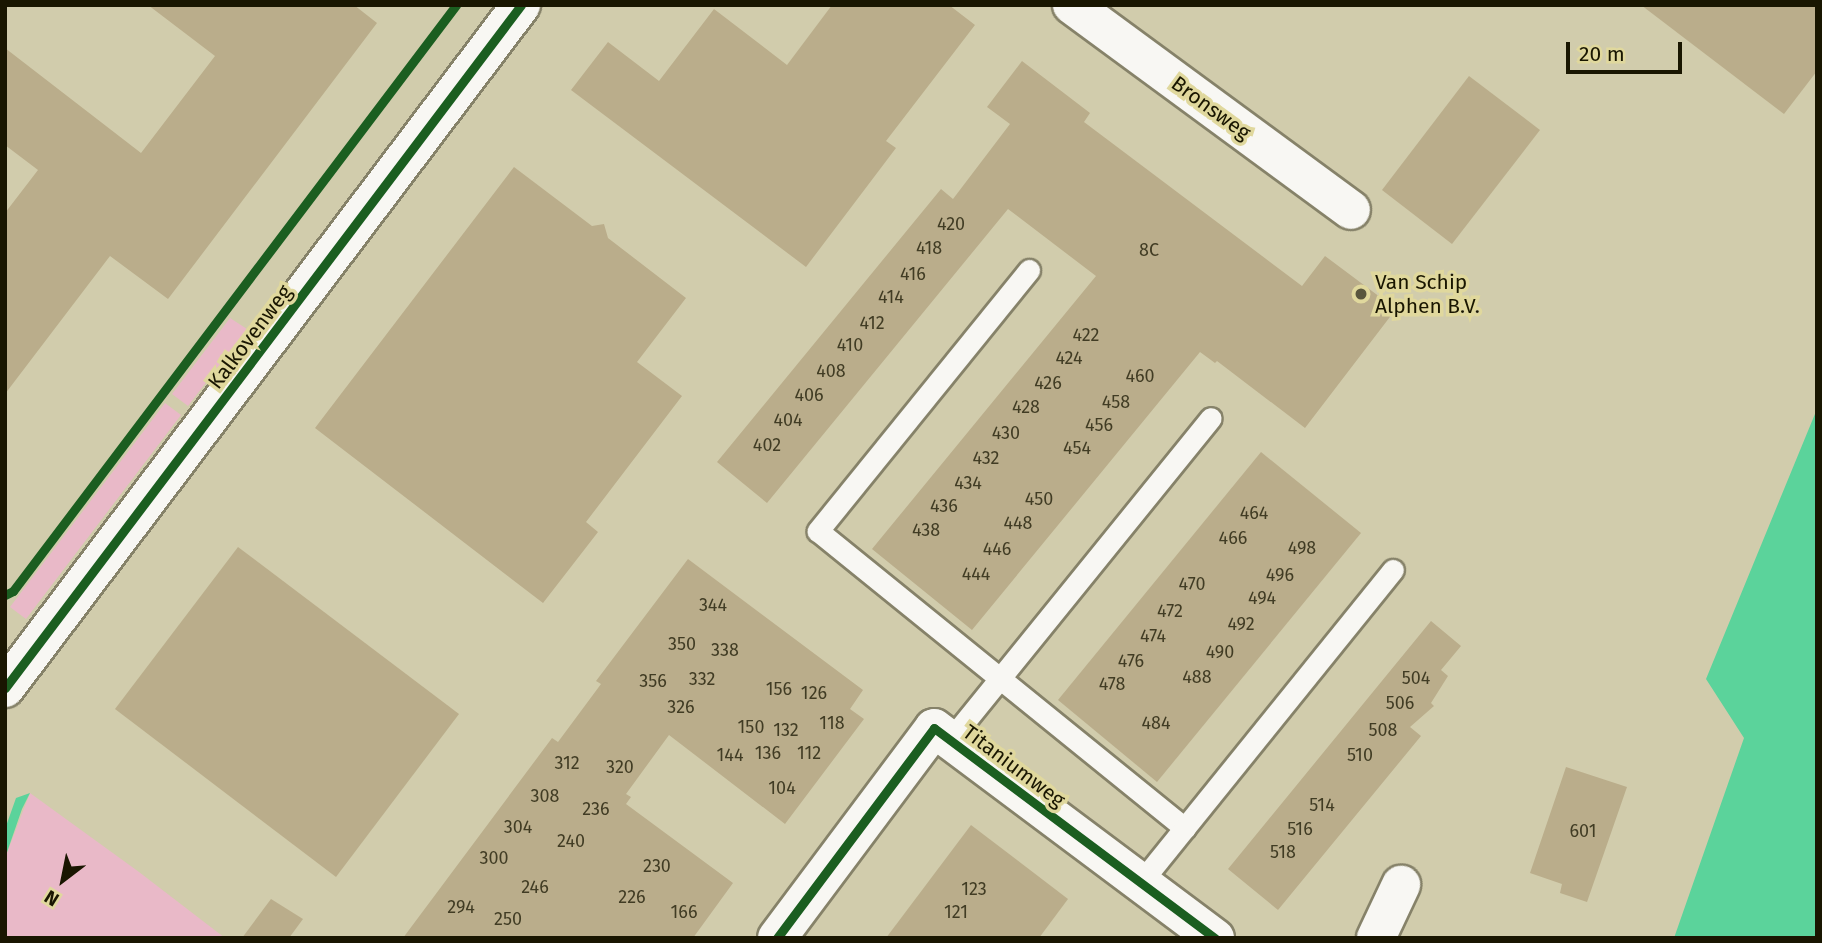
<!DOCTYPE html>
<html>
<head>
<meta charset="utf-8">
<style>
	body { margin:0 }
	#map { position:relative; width:1822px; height:943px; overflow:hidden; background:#d1ccac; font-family:"Fira Sans",sans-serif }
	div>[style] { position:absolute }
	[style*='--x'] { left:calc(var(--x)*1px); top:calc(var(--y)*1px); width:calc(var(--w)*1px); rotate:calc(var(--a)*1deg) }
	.green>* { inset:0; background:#e9b9c8 }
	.water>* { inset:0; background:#5bd39b }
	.building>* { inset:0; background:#baad8b }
	.roads { filter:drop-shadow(2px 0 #868269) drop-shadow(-2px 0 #868269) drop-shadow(0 2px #868269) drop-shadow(0 -2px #868269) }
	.service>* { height:21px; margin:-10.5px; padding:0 10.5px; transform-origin:10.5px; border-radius:10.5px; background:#f8f7f3 }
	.minor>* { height:38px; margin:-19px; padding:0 19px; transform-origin:19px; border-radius:19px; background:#f8f7f3 }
	.tertiary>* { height:38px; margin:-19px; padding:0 19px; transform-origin:19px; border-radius:19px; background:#f8f7f3 }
	.cycleway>* { height:9px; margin:-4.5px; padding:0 4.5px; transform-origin:4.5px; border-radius:4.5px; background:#1b5e20 }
	.dots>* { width:19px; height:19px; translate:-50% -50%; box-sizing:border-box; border:4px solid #e0d89d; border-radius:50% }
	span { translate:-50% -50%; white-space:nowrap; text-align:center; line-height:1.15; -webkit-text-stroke:7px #e0d89d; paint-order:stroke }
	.number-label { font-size:18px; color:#413c24 }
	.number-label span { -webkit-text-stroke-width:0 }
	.street-label { font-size:21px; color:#191601 }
	.poi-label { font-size:21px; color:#191601 }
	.left { translate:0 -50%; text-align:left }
	.frame { position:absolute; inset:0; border:7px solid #191601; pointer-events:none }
	.north { position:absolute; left:28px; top:845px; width:70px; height:70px; -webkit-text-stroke:5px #e0d89d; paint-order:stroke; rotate:212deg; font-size:19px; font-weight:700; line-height:28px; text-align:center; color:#191601 }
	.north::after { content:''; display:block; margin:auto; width:24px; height:32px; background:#191601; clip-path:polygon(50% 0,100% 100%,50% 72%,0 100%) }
	.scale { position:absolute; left:1566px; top:42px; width:116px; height:32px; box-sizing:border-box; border:4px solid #191601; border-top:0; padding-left:9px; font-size:21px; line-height:24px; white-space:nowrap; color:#191601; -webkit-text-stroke:5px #e0d89d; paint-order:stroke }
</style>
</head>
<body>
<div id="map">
	<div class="green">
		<i style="clip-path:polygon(230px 318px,247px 329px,188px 406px,172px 394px)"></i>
		<i style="clip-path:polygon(165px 403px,181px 415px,26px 619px,10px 607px)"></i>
		<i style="clip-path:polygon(30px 793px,139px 872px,225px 938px,6px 938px,5px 858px)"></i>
	</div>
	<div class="water">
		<i style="clip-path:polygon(1817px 409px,1817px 938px,1674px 938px,1744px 738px,1706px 679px)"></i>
		<i style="clip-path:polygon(30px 793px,22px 809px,5px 858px,5px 829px,16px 798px)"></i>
	</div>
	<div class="building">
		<i style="clip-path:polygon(148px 5px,354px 5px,377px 23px,168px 299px,110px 256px,5px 394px,5px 213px,38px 170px,5px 145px,5px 48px,141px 153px,215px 56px)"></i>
		<i style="clip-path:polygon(832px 5px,949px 5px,975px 25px,886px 141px,896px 148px,806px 267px,571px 90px,608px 42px,659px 81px,714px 9px,787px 65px)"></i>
		<i style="clip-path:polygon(1641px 5px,1817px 5px,1817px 71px,1784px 114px)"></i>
		<i style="clip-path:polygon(1022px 61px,1090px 113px,1084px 122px,1302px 286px,1325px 256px,1396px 309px,1305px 428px,1217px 361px,1215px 363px,1200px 352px,972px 630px,872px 549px,1096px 276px,1008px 209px,767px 503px,717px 462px,941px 189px,953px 199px,1010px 124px,987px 107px)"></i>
		<i style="clip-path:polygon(1469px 76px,1540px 130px,1452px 244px,1382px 190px)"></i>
		<i style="clip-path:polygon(514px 167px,592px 226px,604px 224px,608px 238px,686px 298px,637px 362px,682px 396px,586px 522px,598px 532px,543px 603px,315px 428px)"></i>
		<i style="clip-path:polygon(1261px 452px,1361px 533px,1157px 782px,1058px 700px)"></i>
		<i style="clip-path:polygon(238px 547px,459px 714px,336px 877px,115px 709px)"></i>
		<i style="clip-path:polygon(688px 559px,863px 690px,850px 709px,864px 719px,785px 824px,669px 735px,626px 794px,631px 797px,626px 804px,733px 883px,693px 938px,403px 938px,552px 738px,558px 742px,601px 684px,596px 681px)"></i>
		<i style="clip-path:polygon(1431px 621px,1461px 646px,1441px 670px,1448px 676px,1431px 703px,1434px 706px,1410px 727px,1421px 736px,1278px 910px,1228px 869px)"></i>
		<i style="clip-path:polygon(1566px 767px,1627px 787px,1587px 902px,1560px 893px,1562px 884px,1530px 873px)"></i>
		<i style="clip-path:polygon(971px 825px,1068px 899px,1039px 938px,886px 938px)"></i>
		<i style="clip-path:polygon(271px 899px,303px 919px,289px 938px,242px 938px)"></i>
	</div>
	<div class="roads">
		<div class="service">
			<i style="--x:1029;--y:270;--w:336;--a:129"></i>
			<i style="--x:818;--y:531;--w:472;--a:39"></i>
			<i style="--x:950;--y:740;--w:414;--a:-51"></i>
			<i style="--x:1141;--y:882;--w:401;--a:-51.1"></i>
		</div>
		<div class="minor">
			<i style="--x:1072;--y:5;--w:346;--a:36.3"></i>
			<i style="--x:777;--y:938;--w:262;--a:-53.2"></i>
			<i style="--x:934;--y:728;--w:351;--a:36.8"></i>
			<i style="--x:1376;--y:938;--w:59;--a:-64.7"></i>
		</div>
		<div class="tertiary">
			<i style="--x:5;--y:688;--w:856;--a:-52.93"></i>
		</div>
	</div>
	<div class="cycleway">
		<i style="--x:5;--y:595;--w:9;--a:-27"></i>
		<i style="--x:13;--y:591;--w:735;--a:-52.91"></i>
		<i style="--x:5;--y:688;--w:856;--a:-52.93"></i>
		<i style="--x:777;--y:938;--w:262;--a:-53.2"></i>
		<i style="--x:934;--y:728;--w:351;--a:36.8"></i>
	</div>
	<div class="dots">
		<i style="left:1361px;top:294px;background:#59563d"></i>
	</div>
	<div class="number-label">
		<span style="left:951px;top:224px">420</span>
		<span style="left:929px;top:248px">418</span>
		<span style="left:1149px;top:250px">8C</span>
		<span style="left:913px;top:274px">416</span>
		<span style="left:891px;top:297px">414</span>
		<span style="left:872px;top:323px">412</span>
		<span style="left:1086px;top:335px">422</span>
		<span style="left:850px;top:345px">410</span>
		<span style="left:1069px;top:358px">424</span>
		<span style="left:831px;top:371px">408</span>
		<span style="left:1140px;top:376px">460</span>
		<span style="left:1048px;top:383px">426</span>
		<span style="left:809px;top:395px">406</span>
		<span style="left:1116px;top:402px">458</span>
		<span style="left:1026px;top:407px">428</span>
		<span style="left:788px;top:420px">404</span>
		<span style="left:1099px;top:425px">456</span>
		<span style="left:1006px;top:433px">430</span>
		<span style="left:767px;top:445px">402</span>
		<span style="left:1077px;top:448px">454</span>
		<span style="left:986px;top:458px">432</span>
		<span style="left:968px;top:483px">434</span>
		<span style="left:1039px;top:499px">450</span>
		<span style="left:944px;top:506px">436</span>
		<span style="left:1254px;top:513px">464</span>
		<span style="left:1018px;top:523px">448</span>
		<span style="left:926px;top:530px">438</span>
		<span style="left:1233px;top:538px">466</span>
		<span style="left:1302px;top:548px">498</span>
		<span style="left:997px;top:549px">446</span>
		<span style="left:976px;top:574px">444</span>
		<span style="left:1280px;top:575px">496</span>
		<span style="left:1192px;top:584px">470</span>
		<span style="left:1262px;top:598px">494</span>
		<span style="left:713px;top:605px">344</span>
		<span style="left:1170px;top:611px">472</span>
		<span style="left:1241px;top:624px">492</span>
		<span style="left:1153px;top:636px">474</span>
		<span style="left:682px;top:644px">350</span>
		<span style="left:725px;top:650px">338</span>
		<span style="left:1220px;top:652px">490</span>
		<span style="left:1131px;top:661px">476</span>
		<span style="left:1197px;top:677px">488</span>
		<span style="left:1416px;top:678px">504</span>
		<span style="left:702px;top:679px">332</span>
		<span style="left:653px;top:681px">356</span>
		<span style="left:1112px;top:684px">478</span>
		<span style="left:779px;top:689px">156</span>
		<span style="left:814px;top:693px">126</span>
		<span style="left:1400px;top:703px">506</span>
		<span style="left:681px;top:707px">326</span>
		<span style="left:832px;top:723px">118</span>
		<span style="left:1156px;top:723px">484</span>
		<span style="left:751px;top:727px">150</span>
		<span style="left:786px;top:730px">132</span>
		<span style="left:1383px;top:730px">508</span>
		<span style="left:768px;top:753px">136</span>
		<span style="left:809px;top:753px">112</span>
		<span style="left:730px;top:755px">144</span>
		<span style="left:1360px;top:755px">510</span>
		<span style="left:567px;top:763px">312</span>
		<span style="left:620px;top:767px">320</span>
		<span style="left:782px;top:788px">104</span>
		<span style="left:545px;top:796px">308</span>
		<span style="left:1322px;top:805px">514</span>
		<span style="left:596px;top:809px">236</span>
		<span style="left:518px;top:827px">304</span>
		<span style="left:1300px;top:829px">516</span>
		<span style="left:1583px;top:831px">601</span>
		<span style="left:571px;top:841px">240</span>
		<span style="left:1283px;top:852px">518</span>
		<span style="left:494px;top:858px">300</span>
		<span style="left:657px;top:866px">230</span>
		<span style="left:535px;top:887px">246</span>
		<span style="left:974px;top:889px">123</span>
		<span style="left:632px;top:897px">226</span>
		<span style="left:461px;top:907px">294</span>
		<span style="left:684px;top:912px">166</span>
		<span style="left:956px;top:912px">121</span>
		<span style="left:508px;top:919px">250</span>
	</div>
	<div class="street-label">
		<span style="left:1211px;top:108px;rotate:36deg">Bronsweg</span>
		<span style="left:250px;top:337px;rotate:-53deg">Kalkovenweg</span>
		<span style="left:1014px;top:766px;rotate:37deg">Titaniumweg</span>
	</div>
	<div class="poi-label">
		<span class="left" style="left:1375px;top:294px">Van Schip<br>Alphen B.V.</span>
	</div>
	<div class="frame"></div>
	<div class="north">N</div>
	<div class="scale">20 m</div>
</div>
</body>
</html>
